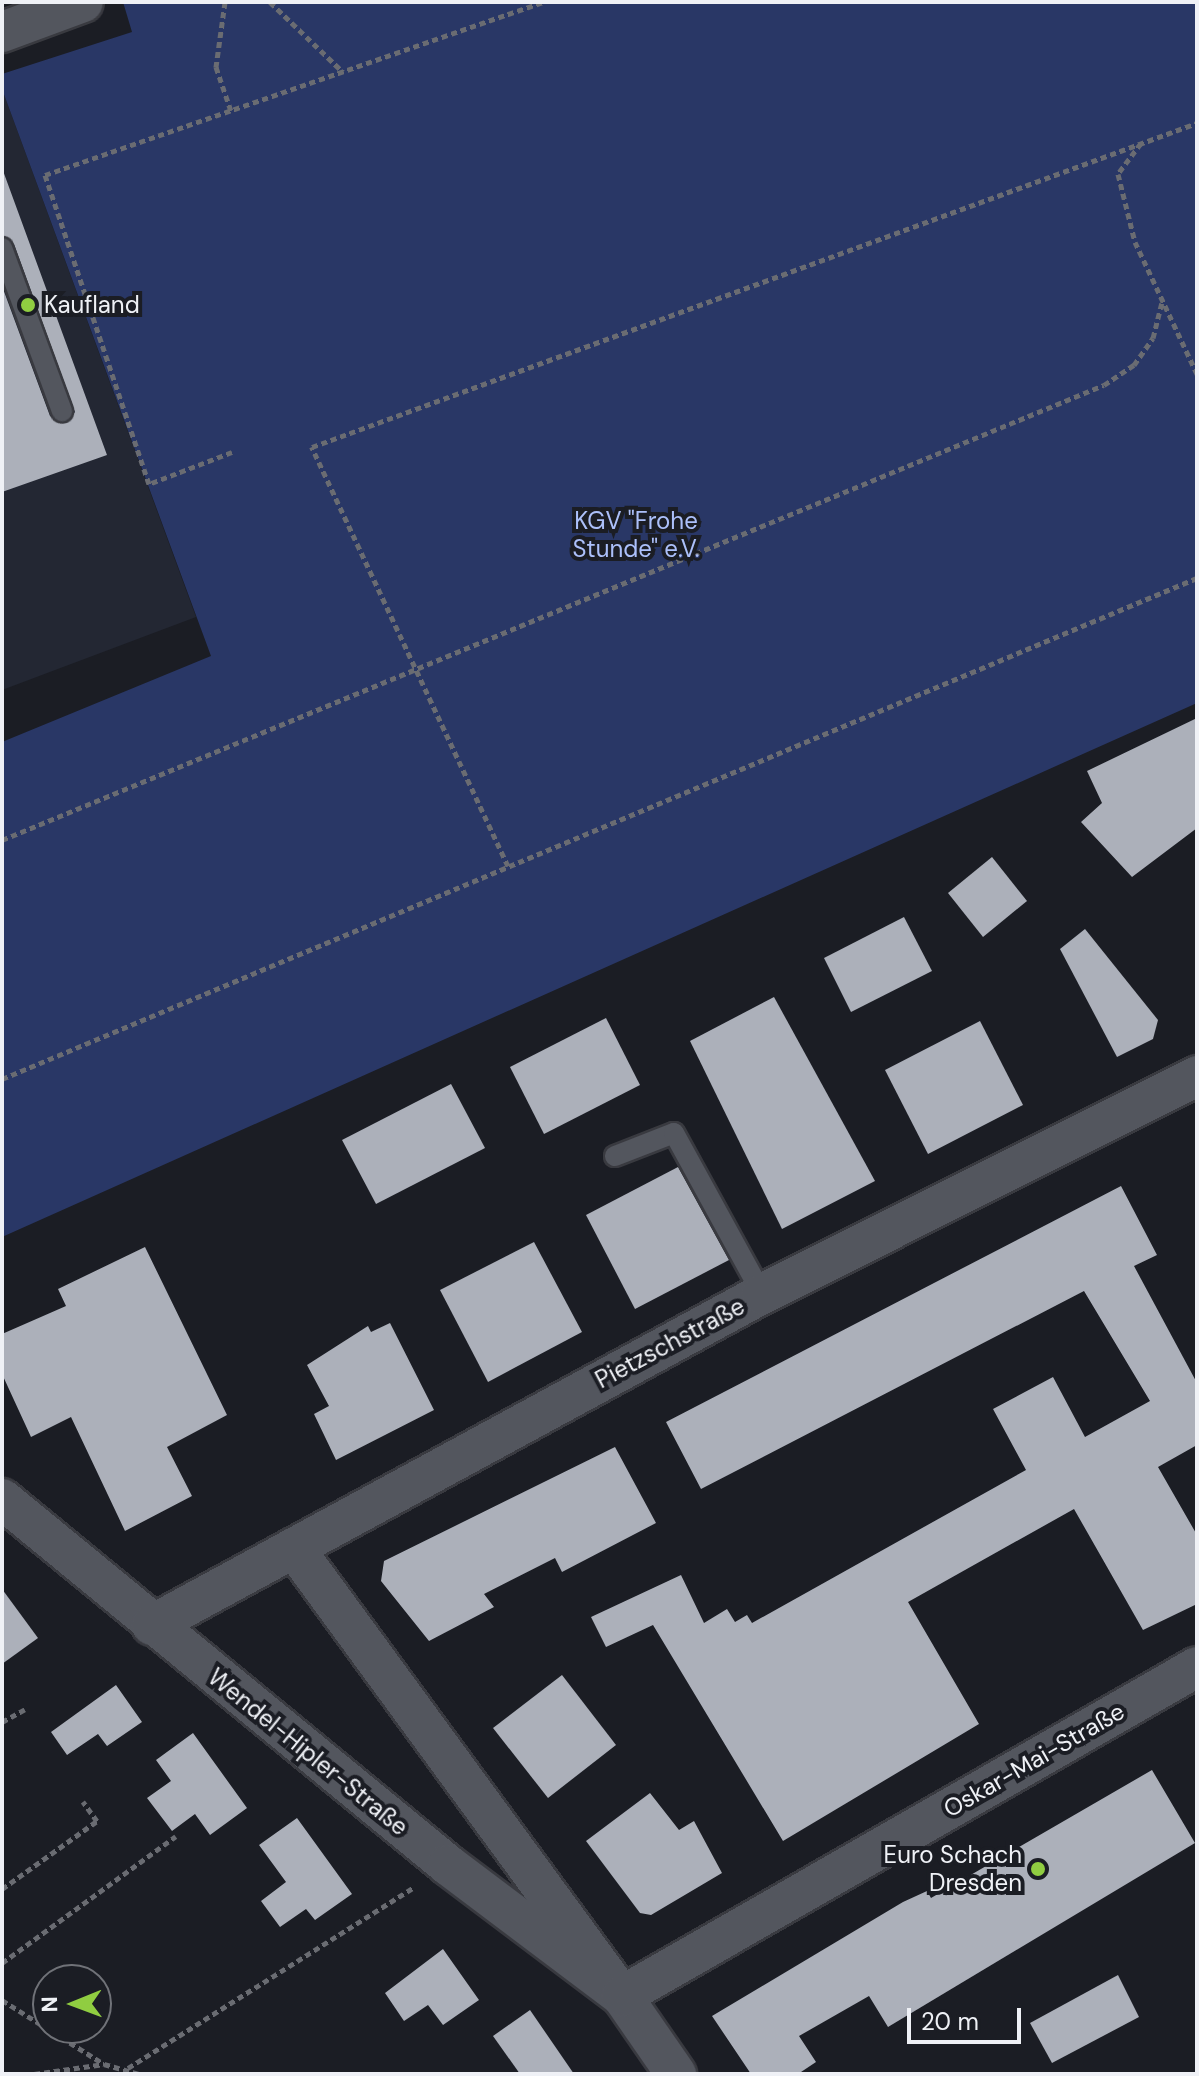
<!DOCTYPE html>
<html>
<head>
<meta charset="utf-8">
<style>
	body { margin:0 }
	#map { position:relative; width:1199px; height:2076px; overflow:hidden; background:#1b1d24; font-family:"DM Sans",sans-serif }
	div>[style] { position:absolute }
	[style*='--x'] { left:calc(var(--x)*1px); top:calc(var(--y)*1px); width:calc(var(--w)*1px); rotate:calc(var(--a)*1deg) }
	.built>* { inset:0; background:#232733 }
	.green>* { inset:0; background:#293766 }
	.building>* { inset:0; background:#acb0ba }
	.path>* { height:5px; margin-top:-2.5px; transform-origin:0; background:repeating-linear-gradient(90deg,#6a6c72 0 6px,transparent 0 10px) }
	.roads { filter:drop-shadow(2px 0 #393a40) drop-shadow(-2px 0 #393a40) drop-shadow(0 2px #393a40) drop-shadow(0 -2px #393a40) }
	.service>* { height:20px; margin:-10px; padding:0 10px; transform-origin:10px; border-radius:10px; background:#53565e }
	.minor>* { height:40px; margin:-20px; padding:0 20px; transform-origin:20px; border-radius:20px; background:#53565e }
	.dots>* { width:22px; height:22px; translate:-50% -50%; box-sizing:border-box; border:4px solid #1b1d24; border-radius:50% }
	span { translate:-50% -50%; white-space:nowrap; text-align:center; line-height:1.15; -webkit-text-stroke:8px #1b1d24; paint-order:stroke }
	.poi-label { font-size:24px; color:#eff1f6 }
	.left { translate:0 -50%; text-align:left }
	.right { translate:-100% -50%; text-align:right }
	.park-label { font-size:24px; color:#acc0fa }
	.street-label { font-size:24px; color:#eff1f6 }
	.frame { position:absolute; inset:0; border:4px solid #eff1f6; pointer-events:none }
	.north { position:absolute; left:32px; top:1964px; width:80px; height:80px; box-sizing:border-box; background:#1b1d24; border:2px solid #707278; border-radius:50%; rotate:269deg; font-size:22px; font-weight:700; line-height:32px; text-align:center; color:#eff1f6 }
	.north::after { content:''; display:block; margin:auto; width:28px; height:36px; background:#90cd41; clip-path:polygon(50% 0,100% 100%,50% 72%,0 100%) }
	.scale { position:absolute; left:907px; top:2008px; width:114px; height:36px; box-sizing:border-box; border:4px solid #eff1f6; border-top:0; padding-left:10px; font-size:24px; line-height:28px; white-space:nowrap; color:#eff1f6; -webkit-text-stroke:6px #1b1d24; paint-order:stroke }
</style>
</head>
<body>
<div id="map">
	<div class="built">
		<i style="clip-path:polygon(2px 89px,196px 617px,2px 690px)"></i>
	</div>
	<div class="green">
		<i style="clip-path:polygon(123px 2px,1197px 2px,1197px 703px,2px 1237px,2px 742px,211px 656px,2px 89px,2px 74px,132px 32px)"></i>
	</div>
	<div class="building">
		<i style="clip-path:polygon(2px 168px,107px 455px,2px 492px,2px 286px,50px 416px,66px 423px,75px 412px,14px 244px,2px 235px)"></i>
		<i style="clip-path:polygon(1197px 718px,1197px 828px,1132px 877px,1081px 822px,1102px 803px,1087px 771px)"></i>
		<i style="clip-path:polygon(992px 857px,1027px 901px,983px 937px,948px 893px)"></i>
		<i style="clip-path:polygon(904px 917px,932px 971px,851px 1012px,824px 958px)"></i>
		<i style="clip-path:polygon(1085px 929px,1158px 1020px,1153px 1039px,1117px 1057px,1060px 949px)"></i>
		<i style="clip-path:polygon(774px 997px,875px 1181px,782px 1229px,690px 1041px)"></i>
		<i style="clip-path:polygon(606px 1018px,640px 1085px,544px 1134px,510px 1067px)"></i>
		<i style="clip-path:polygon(980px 1021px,1023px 1105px,928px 1154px,885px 1070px)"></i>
		<i style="clip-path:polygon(451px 1084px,485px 1148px,376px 1204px,342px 1140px)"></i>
		<i style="clip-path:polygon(678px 1167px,729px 1260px,635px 1309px,586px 1215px)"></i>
		<i style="clip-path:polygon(1121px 1186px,1157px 1255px,1134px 1266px,1197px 1383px,1197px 1445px,1158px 1467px,1197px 1535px,1197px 1604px,1143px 1630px,1074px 1509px,908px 1602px,979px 1724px,783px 1841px,653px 1625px,606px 1647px,591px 1617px,681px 1575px,704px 1623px,727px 1609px,735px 1622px,747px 1615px,752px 1623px,1026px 1470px,993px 1409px,1053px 1377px,1085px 1437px,1150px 1401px,1084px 1291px,701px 1489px,666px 1422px)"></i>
		<i style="clip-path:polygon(534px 1242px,582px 1332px,488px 1382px,440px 1290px)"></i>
		<i style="clip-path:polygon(145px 1247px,227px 1415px,167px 1447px,192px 1496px,125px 1531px,71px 1417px,31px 1437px,2px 1374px,2px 1334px,66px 1306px,58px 1289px)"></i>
		<i style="clip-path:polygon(390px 1323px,434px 1410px,336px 1460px,314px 1414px,329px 1406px,307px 1365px,368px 1326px,371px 1332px)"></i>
		<i style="clip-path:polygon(615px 1447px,656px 1523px,562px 1572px,555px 1558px,484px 1594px,494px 1607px,429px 1641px,381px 1581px,384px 1561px)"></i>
		<i style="clip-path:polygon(2px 1589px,38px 1638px,2px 1664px)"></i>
		<i style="clip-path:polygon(562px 1675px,616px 1745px,548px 1798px,493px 1728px)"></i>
		<i style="clip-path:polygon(116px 1685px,142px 1722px,107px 1746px,98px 1734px,67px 1755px,51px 1732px)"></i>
		<i style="clip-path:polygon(193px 1733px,247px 1808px,210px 1835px,195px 1814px,172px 1831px,147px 1798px,171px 1781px,156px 1760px)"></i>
		<i style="clip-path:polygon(1152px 1770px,1195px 1843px,888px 2027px,869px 1996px,799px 2036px,816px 2062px,798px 2074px,751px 2074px,712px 2016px,903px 1902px,927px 1891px,931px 1898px)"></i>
		<i style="clip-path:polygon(650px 1793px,679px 1830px,694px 1821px,722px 1873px,651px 1915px,640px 1913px,586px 1841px)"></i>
		<i style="clip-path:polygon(297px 1818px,352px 1894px,315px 1920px,306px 1909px,280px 1927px,261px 1901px,286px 1882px,259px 1845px)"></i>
		<i style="clip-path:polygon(443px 1949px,479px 2000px,443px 2025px,428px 2005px,404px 2021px,385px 1993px)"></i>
		<i style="clip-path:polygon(1118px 1975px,1139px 2017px,1052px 2063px,1030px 2023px)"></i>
		<i style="clip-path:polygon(530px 2010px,574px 2074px,520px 2074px,493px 2036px)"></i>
	</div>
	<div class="path">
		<i style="--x:225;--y:2;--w:66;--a:97.9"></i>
		<i style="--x:216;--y:67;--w:46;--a:71.2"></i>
		<i style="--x:270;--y:2;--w:101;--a:43.8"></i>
		<i style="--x:1141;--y:143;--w:39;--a:127"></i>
		<i style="--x:1118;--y:174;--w:70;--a:76"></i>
		<i style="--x:1135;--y:242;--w:146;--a:64.8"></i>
		<i style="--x:232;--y:452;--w:89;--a:158.9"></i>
		<i style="--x:149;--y:484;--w:326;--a:-108.6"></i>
		<i style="--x:45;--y:175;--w:527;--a:-19.16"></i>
		<i style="--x:2;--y:840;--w:1192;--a:-22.44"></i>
		<i style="--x:1104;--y:385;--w:36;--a:-34"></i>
		<i style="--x:1134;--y:365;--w:33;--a:-55"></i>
		<i style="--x:1153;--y:338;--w:36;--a:-76"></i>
		<i style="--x:508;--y:866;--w:463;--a:-115.1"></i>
		<i style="--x:312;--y:447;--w:942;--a:-20.11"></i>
		<i style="--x:2;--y:1079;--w:1296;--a:-22.75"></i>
		<i style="--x:2;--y:1722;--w:26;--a:-29"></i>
		<i style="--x:2;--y:1889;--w:117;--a:-35.6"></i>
		<i style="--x:97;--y:1821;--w:24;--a:-126"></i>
		<i style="--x:2;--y:1963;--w:215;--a:-36.1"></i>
		<i style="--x:2;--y:2000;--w:120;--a:32.1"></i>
		<i style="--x:128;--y:2068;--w:338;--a:-32.3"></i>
		<i style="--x:34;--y:2074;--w:71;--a:-8.1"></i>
		<i style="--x:104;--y:2064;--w:37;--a:16"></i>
	</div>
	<div class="roads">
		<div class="service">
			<i style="--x:2;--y:248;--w:174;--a:69.8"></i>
			<i style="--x:615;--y:1156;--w:63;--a:-21.3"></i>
			<i style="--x:674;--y:1133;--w:183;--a:61.3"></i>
		</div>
		<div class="minor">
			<i style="--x:2;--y:32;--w:86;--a:-20.3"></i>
			<i style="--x:2;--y:1499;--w:577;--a:39.37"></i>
			<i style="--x:448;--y:1865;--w:218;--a:37"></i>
			<i style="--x:622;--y:1996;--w:95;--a:55.3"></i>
			<i style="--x:294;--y:1548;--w:555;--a:53.79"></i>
			<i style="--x:622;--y:1996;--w:662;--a:-29.78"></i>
			<i style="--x:152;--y:1625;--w:694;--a:-28.49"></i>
			<i style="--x:762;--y:1294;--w:487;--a:-26.6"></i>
		</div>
	</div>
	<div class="dots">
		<i style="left:28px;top:305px;background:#90cd41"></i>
		<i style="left:1038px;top:1869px;background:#90cd41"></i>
	</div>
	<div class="poi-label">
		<span class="left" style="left:44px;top:305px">Kaufland</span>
		<span class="right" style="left:1022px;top:1869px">Euro Schach<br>Dresden</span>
	</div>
	<div class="park-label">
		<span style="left:636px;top:535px">KGV "Frohe<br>Stunde" e.V.</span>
	</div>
	<div class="street-label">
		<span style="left:670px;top:1343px;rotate:-28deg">Pietzschstraße</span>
		<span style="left:308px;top:1752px;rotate:39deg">Wendel-Hipler-Straße</span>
		<span style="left:1034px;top:1760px;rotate:-30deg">Oskar-Mai-Straße</span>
	</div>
	<div class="frame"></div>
	<div class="north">N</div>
	<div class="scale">20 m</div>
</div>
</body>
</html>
